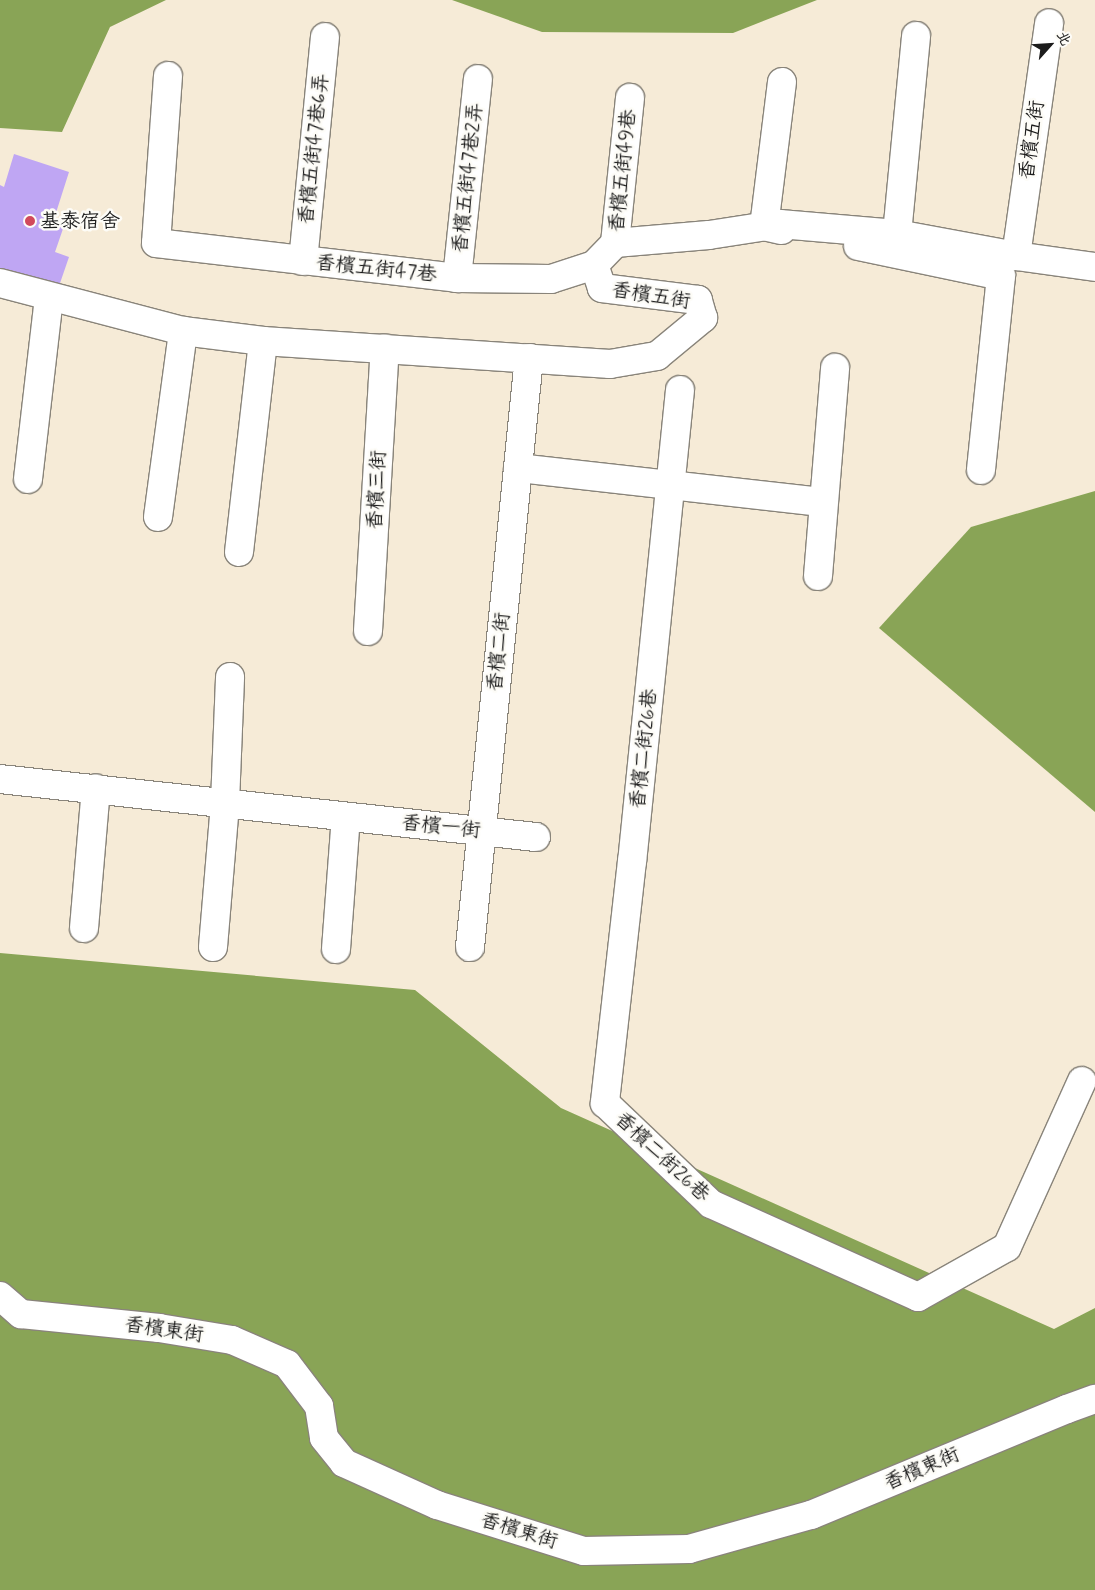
<!DOCTYPE html>
<html>
<head>
<meta charset="utf-8">
<style>
	body { margin:0 }
	#map { position:relative; width:1095px; height:1590px; overflow:hidden; background:#f6ebd7; font-family:Mynerve,"LXGW WenKai TC",sans-serif }
	div>[style] { position:absolute }
	[style*='--x'] { left:calc(var(--x)*1px); top:calc(var(--y)*1px); width:calc(var(--w)*1px); rotate:calc(var(--a)*1deg) }
	.forest>* { inset:0; background:#89a456 }
	.building>* { inset:0; background:#bfa6f3 }
	.roads { filter:drop-shadow(1px 0 #89847a) drop-shadow(-1px 0 #89847a) drop-shadow(0 1px #89847a) drop-shadow(0 -1px #89847a) }
	.minor>* { height:28px; margin:-14px; padding:0 14px; transform-origin:14px; border-radius:14px; background:#fff }
	.dots>* { width:14px; height:14px; translate:-50% -50%; box-sizing:border-box; border:2px solid #fdfcf7; border-radius:50% }
	span { translate:-50% -50%; white-space:nowrap; text-align:center; line-height:1.15; -webkit-text-stroke:5px #fdfcf7; paint-order:stroke }
	.street-label { font-size:20px; color:#1c1c1c }
	.poi-label { font-size:20px; color:#1c1c1c }
	.left { translate:0 -50%; text-align:left }
	.north { position:absolute; left:1025px; top:20px; width:50px; height:50px; -webkit-text-stroke:4px #fdfcf7; paint-order:stroke; rotate:64deg; font-size:14px; font-weight:700; line-height:20px; text-align:center; color:#1c1c1c }
	.north::after { content:''; display:block; margin:auto; width:18px; height:22px; background:#1c1c1c; clip-path:polygon(50% 0,100% 100%,50% 72%,0 100%) }
</style>
</head>
<body>
<div id="map">
	<div class="forest">
		<i style="clip-path:polygon(0 0,166px 0,110px 27px,62px 132px,0 128px)"></i>
		<i style="clip-path:polygon(452px 0,817px 0,733px 33px,542px 32px)"></i>
		<i style="clip-path:polygon(1095px 491px,1095px 812px,879px 628px,971px 527px)"></i>
		<i style="clip-path:polygon(0 953px,415px 990px,561px 1108px,1054px 1329px,1095px 1308px,1095px 1590px,0 1590px)"></i>
	</div>
	<div class="building">
		<i style="clip-path:polygon(14px 154px,69px 172px,54px 219px,65px 223px,55px 252px,69px 257px,58px 289px,0 270px,0 185px,4px 187px)"></i>
	</div>
	<div class="roads">
		<div class="minor">
			<i style="--x:168;--y:76;--w:167;--a:94.1"></i>
			<i style="--x:156;--y:243;--w:303;--a:6.6"></i>
			<i style="--x:457;--y:278;--w:94;--a:0.6"></i>
			<i style="--x:551;--y:279;--w:45;--a:-18"></i>
			<i style="--x:782;--y:82;--w:145;--a:97.1"></i>
			<i style="--x:764;--y:226;--w:18;--a:13"></i>
			<i style="--x:897;--y:234;--w:199;--a:-84.5"></i>
			<i style="--x:615;--y:243;--w:146;--a:-84.1"></i>
			<i style="--x:858;--y:246;--w:146;--a:11.8"></i>
			<i style="--x:1001;--y:276;--w:195;--a:95.9"></i>
			<i style="--x:1016;--y:256;--w:235;--a:-81.9"></i>
			<i style="--x:303;--y:261;--w:225;--a:-84.4"></i>
			<i style="--x:457;--y:278;--w:200;--a:-84"></i>
			<i style="--x:0;--y:283;--w:189;--a:14.7"></i>
			<i style="--x:183;--y:331;--w:81;--a:7.1"></i>
			<i style="--x:263;--y:341;--w:348;--a:3.8"></i>
			<i style="--x:610;--y:364;--w:48;--a:-9.7"></i>
			<i style="--x:657;--y:356;--w:60;--a:-39.6"></i>
			<i style="--x:703;--y:318;--w:19;--a:-106"></i>
			<i style="--x:698;--y:300;--w:97;--a:-172.9"></i>
			<i style="--x:602;--y:288;--w:24;--a:-109"></i>
			<i style="--x:594;--y:265;--w:30;--a:-46"></i>
			<i style="--x:615;--y:243;--w:94;--a:-4.9"></i>
			<i style="--x:709;--y:235;--w:72;--a:-8.8"></i>
			<i style="--x:780;--y:224;--w:117;--a:4.9"></i>
			<i style="--x:897;--y:234;--w:121;--a:10.5"></i>
			<i style="--x:1016;--y:256;--w:80;--a:7.9"></i>
			<i style="--x:680;--y:390;--w:473;--a:95.8"></i>
			<i style="--x:632;--y:861;--w:244;--a:96.4"></i>
			<i style="--x:605;--y:1103;--w:146;--a:43.6"></i>
			<i style="--x:711;--y:1204;--w:227;--a:24.2"></i>
			<i style="--x:918;--y:1297;--w:102;--a:-29.3"></i>
			<i style="--x:1007;--y:1247;--w:182;--a:-65.7"></i>
			<i style="--x:518;--y:468;--w:307;--a:6.4"></i>
			<i style="--x:28;--y:479;--w:182;--a:-83.4"></i>
			<i style="--x:158;--y:517;--w:188;--a:-82.3"></i>
			<i style="--x:239;--y:552;--w:212;--a:-83.5"></i>
			<i style="--x:818;--y:576;--w:209;--a:-85.3"></i>
			<i style="--x:368;--y:631;--w:283;--a:-86.6"></i>
			<i style="--x:0;--y:779;--w:539;--a:6.18"></i>
			<i style="--x:84;--y:928;--w:140;--a:-85.1"></i>
			<i style="--x:213;--y:947;--w:144;--a:-85.2"></i>
			<i style="--x:225;--y:803;--w:126;--a:-87.7"></i>
			<i style="--x:470;--y:947;--w:592;--a:-84.28"></i>
			<i style="--x:336;--y:949;--w:132;--a:-85.7"></i>
			<i style="--x:0;--y:1296;--w:28;--a:41"></i>
			<i style="--x:21;--y:1314;--w:139;--a:5.8"></i>
			<i style="--x:159;--y:1328;--w:74;--a:9.3"></i>
			<i style="--x:232;--y:1340;--w:60;--a:23.6"></i>
			<i style="--x:287;--y:1364;--w:53;--a:52.7"></i>
			<i style="--x:319;--y:1406;--w:32;--a:81"></i>
			<i style="--x:324;--y:1438;--w:32;--a:51"></i>
			<i style="--x:344;--y:1463;--w:102;--a:24.3"></i>
			<i style="--x:437;--y:1505;--w:154;--a:17.4"></i>
			<i style="--x:584;--y:1551;--w:105;--a:-1.1"></i>
			<i style="--x:689;--y:1549;--w:127;--a:-15.6"></i>
			<i style="--x:811;--y:1515;--w:277;--a:-22.5"></i>
			<i style="--x:1067;--y:1409;--w:30;--a:-20"></i>
		</div>
	</div>
	<div class="dots">
		<i style="left:30px;top:221px;background:#d1495b"></i>
	</div>
	<div class="street-label">
		<span style="left:1032px;top:140px;rotate:-82deg">香檳五街</span>
		<span style="left:314px;top:149px;rotate:-84deg">香檳五街47巷6弄</span>
		<span style="left:623px;top:171px;rotate:-84deg">香檳五街49巷</span>
		<span style="left:468px;top:178px;rotate:-84deg">香檳五街47巷2弄</span>
		<span style="left:376px;top:269px;rotate:6deg">香檳五街47巷</span>
		<span style="left:651px;top:296px;rotate:9deg">香檳五街</span>
		<span style="left:377px;top:490px;rotate:-87deg">香檳三街</span>
		<span style="left:499px;top:652px;rotate:-84deg">香檳二街</span>
		<span style="left:644px;top:749px;rotate:-84deg">香檳二街26巷</span>
		<span style="left:441px;top:827px;rotate:6deg">香檳一街</span>
		<span style="left:662px;top:1157px;rotate:43deg">香檳二街26巷</span>
		<span style="left:164px;top:1330px;rotate:8deg">香檳東街</span>
		<span style="left:922px;top:1469px;rotate:-23deg">香檳東街</span>
		<span style="left:519px;top:1531px;rotate:17deg">香檳東街</span>
	</div>
	<div class="poi-label">
		<span class="left" style="left:40px;top:221px">基泰宿舍</span>
	</div>
	<div class="north">北</div>
</div>
</body>
</html>
